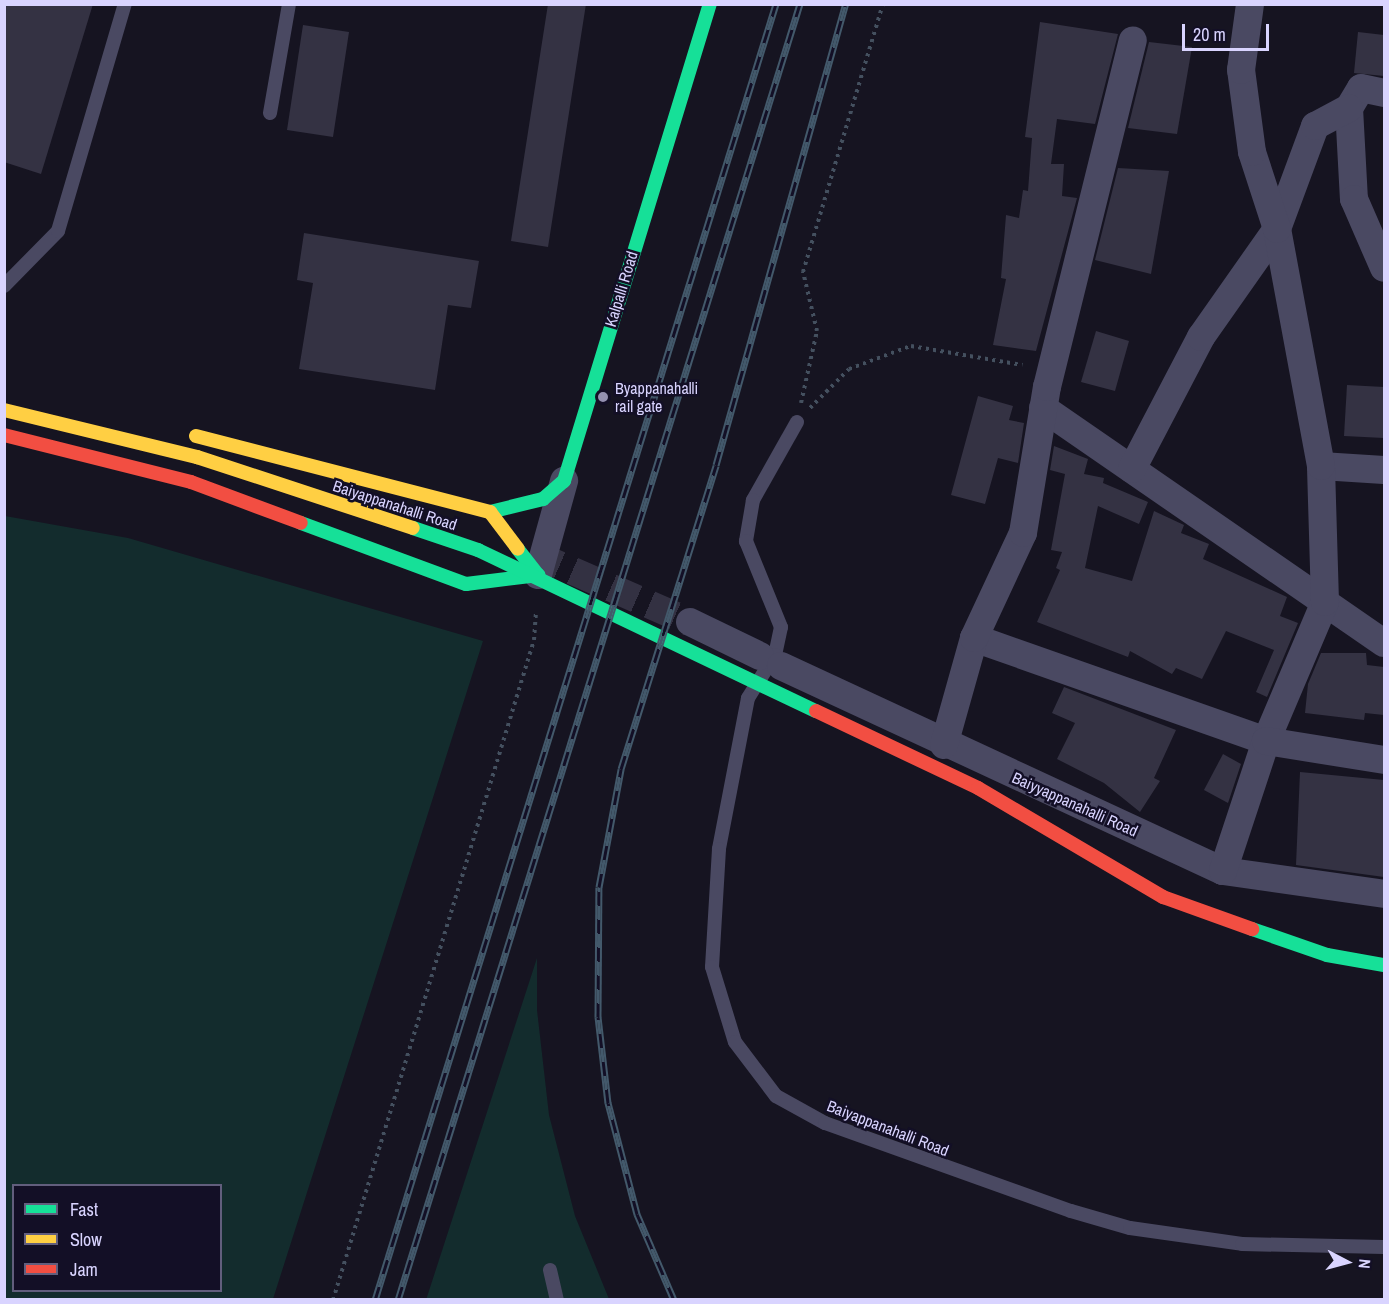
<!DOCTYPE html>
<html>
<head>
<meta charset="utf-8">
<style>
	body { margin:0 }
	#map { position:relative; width:1389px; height:1304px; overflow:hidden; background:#161421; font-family:"Archivo Narrow",sans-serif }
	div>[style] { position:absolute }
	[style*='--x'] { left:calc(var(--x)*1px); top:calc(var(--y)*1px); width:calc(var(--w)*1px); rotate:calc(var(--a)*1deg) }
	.green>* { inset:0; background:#132c2d }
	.building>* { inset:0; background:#343243 }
	.street-tunnel>* { height:28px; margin-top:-14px; transform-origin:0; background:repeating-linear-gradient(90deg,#333142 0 28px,transparent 0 42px) }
	.path>* { height:4px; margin-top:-2px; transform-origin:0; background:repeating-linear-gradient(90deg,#44505f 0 3px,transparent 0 7.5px) }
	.lane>* { height:14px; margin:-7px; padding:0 7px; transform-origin:7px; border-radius:7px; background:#4a4962 }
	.street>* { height:28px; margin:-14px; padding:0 14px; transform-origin:14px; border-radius:14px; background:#4a4962 }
	.fast>* { height:14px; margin:-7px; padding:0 7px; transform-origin:7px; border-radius:7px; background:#16e098 }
	.slow>* { height:14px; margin:-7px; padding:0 7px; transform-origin:7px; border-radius:7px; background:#ffcf43 }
	.jam>* { height:14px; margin:-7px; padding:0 7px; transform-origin:7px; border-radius:7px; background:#f24e42 }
	.rail>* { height:7px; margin-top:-3.5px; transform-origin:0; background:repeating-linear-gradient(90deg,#130f26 0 14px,#43596b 0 28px); box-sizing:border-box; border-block:2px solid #43596b }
	.dots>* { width:16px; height:16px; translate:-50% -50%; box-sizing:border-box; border:3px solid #130f26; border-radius:50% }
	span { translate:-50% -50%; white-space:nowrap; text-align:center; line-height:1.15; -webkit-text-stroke:5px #130f26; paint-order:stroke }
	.street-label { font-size:16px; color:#d9d4ff }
	.poi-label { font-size:16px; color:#d9d4ff }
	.left { translate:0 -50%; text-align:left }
	.frame { position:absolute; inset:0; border:6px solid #d9d4ff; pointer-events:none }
	.legend { position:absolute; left:12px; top:1184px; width:210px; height:108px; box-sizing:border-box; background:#130f26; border:2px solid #625e7d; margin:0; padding:8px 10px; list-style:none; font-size:18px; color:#d9d4ff }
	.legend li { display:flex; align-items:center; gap:12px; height:30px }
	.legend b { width:30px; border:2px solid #625e7d }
	.north { position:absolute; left:1317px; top:1232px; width:60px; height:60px; -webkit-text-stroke:4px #130f26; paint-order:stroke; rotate:96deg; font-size:16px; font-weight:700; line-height:24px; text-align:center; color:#d9d4ff }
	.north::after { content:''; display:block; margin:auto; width:21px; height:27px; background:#d9d4ff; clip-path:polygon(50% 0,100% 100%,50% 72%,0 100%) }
	.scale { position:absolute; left:1182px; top:24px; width:87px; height:27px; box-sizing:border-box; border:3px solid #d9d4ff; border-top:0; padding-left:8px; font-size:18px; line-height:21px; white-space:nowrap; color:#d9d4ff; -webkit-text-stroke:4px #130f26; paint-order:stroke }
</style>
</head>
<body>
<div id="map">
	<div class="green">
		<i style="clip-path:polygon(evenodd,5px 516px,128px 538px,483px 641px,273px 1299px,5px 1299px,5px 516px,14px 1186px,220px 1186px,220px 1290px,14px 1290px,14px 1186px)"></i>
		<i style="clip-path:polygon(537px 958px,537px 1010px,549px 1115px,575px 1216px,609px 1299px,426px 1300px)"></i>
	</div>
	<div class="building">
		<i style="clip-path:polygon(4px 4px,93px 4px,41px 174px,4px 162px)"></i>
		<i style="clip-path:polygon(548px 4px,586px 4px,548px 247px,511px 241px)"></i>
		<i style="clip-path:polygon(1040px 22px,1118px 34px,1095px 124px,1057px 119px,1051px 164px,1064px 164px,1062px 196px,1077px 198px,1036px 351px,993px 345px,1006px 279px,1001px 278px,1006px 215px,1019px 218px,1023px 190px,1028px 191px,1032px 138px,1025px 137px)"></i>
		<i style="clip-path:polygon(303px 25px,349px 32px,333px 137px,287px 130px)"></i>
		<i style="clip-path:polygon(1358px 32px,1384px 35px,1384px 76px,1354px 73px)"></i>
		<i style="clip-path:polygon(1149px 42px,1192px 47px,1177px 134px,1128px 128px)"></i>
		<i style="clip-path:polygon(1118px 168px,1169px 171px,1151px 274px,1095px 260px)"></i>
		<i style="clip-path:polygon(304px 233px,479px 261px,471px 308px,448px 305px,435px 390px,299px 369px,313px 283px,297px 280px)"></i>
		<i style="clip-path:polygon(1096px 331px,1129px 341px,1115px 391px,1081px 382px)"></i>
		<i style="clip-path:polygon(1347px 385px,1384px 387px,1384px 438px,1344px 436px)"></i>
		<i style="clip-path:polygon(978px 396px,1013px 406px,1009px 420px,1024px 423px,1018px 463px,998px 458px,985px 504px,951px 495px)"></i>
		<i style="clip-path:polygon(1054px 446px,1088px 459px,1084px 474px,1104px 478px,1103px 483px,1148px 502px,1139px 524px,1098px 506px,1085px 568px,1132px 581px,1154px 511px,1184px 525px,1181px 533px,1209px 544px,1203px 559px,1287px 597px,1280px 616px,1298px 623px,1267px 697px,1256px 692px,1274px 650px,1226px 631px,1202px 679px,1176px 668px,1172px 674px,1130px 651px,1128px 657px,1037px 622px,1060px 570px,1056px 568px,1062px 552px,1051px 550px,1065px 474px,1050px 470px)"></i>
		<i style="clip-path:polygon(1321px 653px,1366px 653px,1367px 665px,1384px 667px,1384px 715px,1365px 713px,1364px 720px,1305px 713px,1308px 684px)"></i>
		<i style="clip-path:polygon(1064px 687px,1176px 730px,1154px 778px,1160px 781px,1140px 812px,1104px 783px,1057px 759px,1075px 723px,1052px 713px)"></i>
		<i style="clip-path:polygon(1223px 754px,1241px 764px,1228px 803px,1204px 790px)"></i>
		<i style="clip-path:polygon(1300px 772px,1384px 780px,1384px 877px,1296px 865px)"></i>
	</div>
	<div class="street-tunnel">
		<i style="--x:534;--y:554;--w:170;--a:23.6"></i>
	</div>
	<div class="path">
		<i style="--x:801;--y:403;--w:74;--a:-77.5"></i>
		<i style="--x:817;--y:331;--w:61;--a:-103.3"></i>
		<i style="--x:803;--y:272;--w:280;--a:-73.4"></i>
		<i style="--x:810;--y:408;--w:55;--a:-45"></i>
		<i style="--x:849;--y:369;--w:66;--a:-20.4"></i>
		<i style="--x:911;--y:346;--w:113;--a:9.7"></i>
		<i style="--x:333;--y:1300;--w:690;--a:-73.06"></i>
		<i style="--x:534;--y:640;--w:30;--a:-86"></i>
	</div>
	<div class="lane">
		<i style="--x:270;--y:113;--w:111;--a:-80.1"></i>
		<i style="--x:4;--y:286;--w:77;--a:-45.5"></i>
		<i style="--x:58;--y:231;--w:237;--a:-73.6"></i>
		<i style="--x:797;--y:422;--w:90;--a:119.4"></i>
		<i style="--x:753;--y:500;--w:42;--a:99.7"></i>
		<i style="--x:746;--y:541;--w:93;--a:67.9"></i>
		<i style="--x:781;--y:627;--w:29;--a:102"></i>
		<i style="--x:775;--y:655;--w:51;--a:122.1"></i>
		<i style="--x:748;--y:698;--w:154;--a:100.9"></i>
		<i style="--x:719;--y:849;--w:118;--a:93.4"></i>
		<i style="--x:712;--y:967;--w:78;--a:73"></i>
		<i style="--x:735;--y:1042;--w:68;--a:52.8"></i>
		<i style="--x:776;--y:1096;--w:56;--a:28.9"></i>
		<i style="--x:825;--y:1123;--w:261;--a:19.7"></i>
		<i style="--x:1071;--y:1211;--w:61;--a:16.1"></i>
		<i style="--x:1130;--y:1228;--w:113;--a:8.1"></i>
		<i style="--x:1242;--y:1244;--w:142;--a:1.2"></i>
		<i style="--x:550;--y:1270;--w:31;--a:77"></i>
	</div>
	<div class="street">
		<i style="--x:1349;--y:108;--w:91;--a:86.9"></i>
		<i style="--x:1354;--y:199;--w:75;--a:66.5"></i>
		<i style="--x:1349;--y:108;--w:23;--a:-59"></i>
		<i style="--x:1361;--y:88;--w:24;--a:12"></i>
		<i style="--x:1043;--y:408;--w:414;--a:34.6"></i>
		<i style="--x:1321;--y:466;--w:63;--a:3.6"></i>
		<i style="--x:1132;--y:469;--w:149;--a:-62.4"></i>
		<i style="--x:1201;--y:337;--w:132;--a:-54.9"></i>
		<i style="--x:1277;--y:229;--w:110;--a:-69.7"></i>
		<i style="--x:1315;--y:126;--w:38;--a:-28"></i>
		<i style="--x:538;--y:575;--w:98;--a:-74.5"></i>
		<i style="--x:690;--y:622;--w:78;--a:25.9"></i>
		<i style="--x:974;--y:638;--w:310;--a:19.4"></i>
		<i style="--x:1266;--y:741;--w:151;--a:-67"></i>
		<i style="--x:1325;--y:602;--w:136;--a:-91.7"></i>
		<i style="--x:1321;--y:466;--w:241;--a:-100.5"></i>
		<i style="--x:1277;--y:229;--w:81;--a:-108"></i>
		<i style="--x:1252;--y:152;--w:83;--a:-97.6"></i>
		<i style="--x:1241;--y:70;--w:67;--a:-82.2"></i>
		<i style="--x:781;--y:666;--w:487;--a:24.9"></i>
		<i style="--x:1223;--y:871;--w:163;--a:8.1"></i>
		<i style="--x:944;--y:745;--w:111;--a:-74.3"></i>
		<i style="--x:974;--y:638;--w:116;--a:-65"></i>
		<i style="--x:1023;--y:533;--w:148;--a:-80.7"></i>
		<i style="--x:1047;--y:387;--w:357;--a:-76.1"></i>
		<i style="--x:1223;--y:871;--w:137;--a:-71.7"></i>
		<i style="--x:1266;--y:741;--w:120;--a:9.1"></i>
	</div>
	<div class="fast">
		<i style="--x:490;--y:512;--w:55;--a:-13.8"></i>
		<i style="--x:543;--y:499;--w:28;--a:-41"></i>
		<i style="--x:564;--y:481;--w:499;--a:-73"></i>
		<i style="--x:301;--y:523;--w:176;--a:20.3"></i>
		<i style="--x:466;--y:584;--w:73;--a:-7.1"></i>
		<i style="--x:538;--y:575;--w:33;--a:-128"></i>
		<i style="--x:413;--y:528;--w:69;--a:18.7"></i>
		<i style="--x:478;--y:550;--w:374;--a:25.5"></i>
		<i style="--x:1252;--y:929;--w:79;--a:19.1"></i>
		<i style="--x:1327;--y:955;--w:58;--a:10"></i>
	</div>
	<div class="slow">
		<i style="--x:4;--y:410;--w:199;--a:13.7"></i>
		<i style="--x:197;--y:457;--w:227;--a:18.2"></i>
		<i style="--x:196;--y:436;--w:304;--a:14.5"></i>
		<i style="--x:490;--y:512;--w:46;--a:52.9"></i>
	</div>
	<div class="jam">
		<i style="--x:4;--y:435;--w:193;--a:14.1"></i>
		<i style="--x:191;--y:482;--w:117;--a:20.4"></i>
		<i style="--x:816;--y:711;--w:179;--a:25.4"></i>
		<i style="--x:978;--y:788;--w:215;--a:30.5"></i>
		<i style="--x:1163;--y:897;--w:95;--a:19.8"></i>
	</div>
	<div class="rail">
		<i style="--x:375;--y:1300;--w:1357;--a:-72.81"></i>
		<i style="--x:398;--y:1300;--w:1357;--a:-72.77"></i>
		<i style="--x:674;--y:1300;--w:94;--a:-113.3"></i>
		<i style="--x:637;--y:1214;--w:115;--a:-104.6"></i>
		<i style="--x:608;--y:1103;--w:87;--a:-96.6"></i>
		<i style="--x:598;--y:1017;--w:130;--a:-89.6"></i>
		<i style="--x:599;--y:887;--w:120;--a:-79.4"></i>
		<i style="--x:621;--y:769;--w:318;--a:-72.6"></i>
		<i style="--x:716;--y:465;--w:479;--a:-74.3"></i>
	</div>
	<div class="dots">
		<i style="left:603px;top:397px;background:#9591b1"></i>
	</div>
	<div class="street-label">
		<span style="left:621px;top:289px;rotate:-73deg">Kalpalli Road</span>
		<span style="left:395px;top:505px;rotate:18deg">Baiyappanahalli Road</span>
		<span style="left:1075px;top:804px;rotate:24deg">Baiyyappanahalli Road</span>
		<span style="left:888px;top:1128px;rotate:21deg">Baiyappanahalli Road</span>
	</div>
	<div class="poi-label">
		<span class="left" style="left:615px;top:397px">Byappanahalli<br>rail gate</span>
	</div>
	<div class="frame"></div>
	<ul class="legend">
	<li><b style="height:8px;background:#16e098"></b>Fast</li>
	<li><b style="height:8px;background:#ffcf43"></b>Slow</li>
	<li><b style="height:8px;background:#f24e42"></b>Jam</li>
	</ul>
	<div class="north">N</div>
	<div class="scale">20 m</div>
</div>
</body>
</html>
